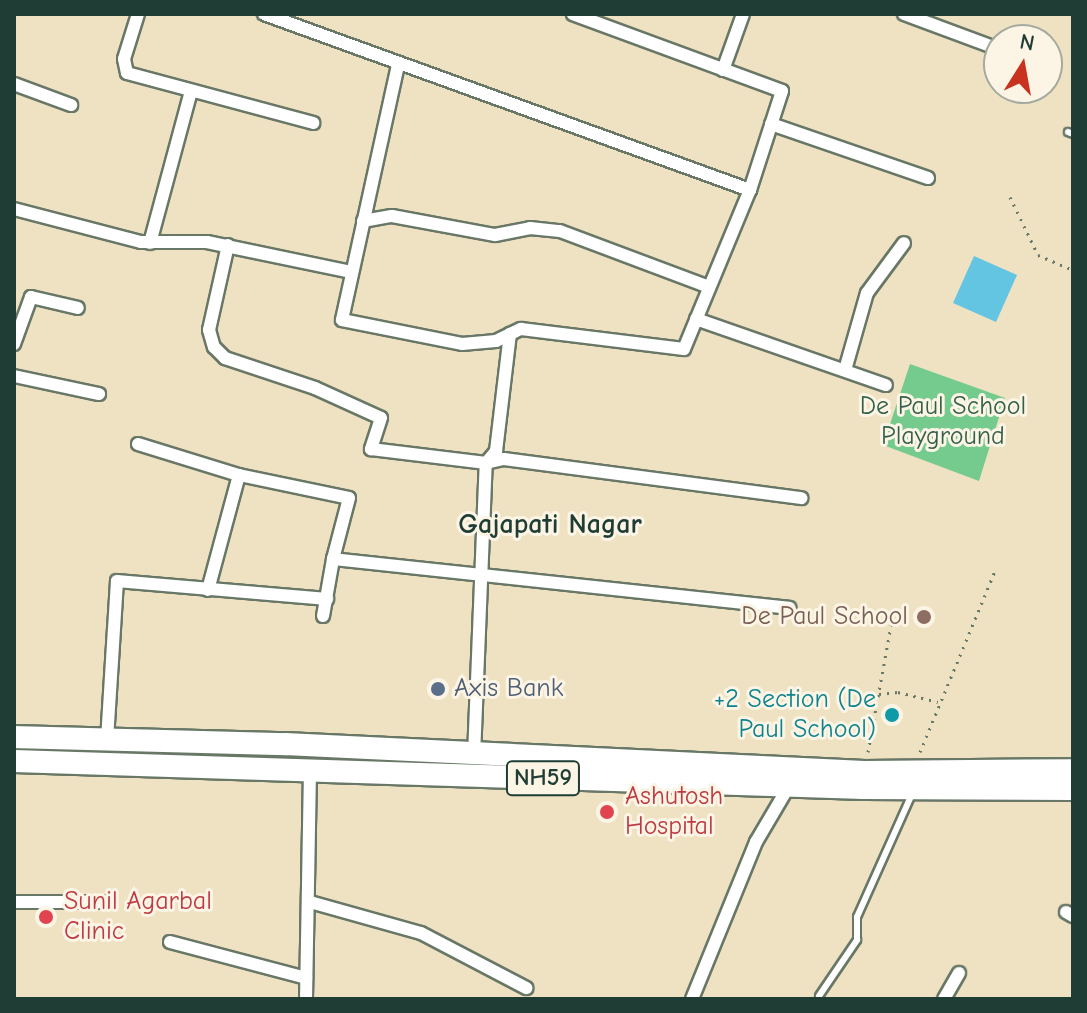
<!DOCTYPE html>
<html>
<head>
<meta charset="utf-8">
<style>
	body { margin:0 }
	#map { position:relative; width:1087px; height:1013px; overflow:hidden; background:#efe2c3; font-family:"Comic Neue",sans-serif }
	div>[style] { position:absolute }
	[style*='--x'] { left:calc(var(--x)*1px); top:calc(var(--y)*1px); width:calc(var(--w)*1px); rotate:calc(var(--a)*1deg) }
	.green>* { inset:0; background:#75ca8e }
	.water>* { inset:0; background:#63c5e1 }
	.path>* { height:3px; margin-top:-1.5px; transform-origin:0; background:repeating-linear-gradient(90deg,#687766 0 2px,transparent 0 8px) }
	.roads { filter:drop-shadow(2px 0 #687766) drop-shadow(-2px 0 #687766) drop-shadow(0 2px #687766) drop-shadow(0 -2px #687766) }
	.lane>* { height:6px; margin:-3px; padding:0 3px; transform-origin:3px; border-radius:3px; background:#fff }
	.street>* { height:12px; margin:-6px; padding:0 6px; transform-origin:6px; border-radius:6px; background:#fff }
	.highway>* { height:22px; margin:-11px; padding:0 11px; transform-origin:11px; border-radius:11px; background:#fff }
	.dots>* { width:22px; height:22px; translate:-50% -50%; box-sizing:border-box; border:4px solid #fcf5e5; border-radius:50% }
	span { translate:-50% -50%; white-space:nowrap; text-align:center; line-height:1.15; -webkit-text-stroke:6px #fcf5e5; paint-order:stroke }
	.shield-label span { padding:2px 6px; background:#fcf5e5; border:2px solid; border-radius:6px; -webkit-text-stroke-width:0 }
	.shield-label { font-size:24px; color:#1f3d34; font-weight:700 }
	.park-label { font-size:26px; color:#34604a }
	.education-label { font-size:26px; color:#785e54 }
	.right { translate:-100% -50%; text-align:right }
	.service-label { font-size:26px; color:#4e5e75 }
	.left { translate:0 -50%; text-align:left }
	.culture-label { font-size:26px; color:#0d838f }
	.health-label { font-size:26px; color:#be3a42 }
	.neighbourhood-label { font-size:28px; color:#1f3d34; font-weight:700 }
	.frame { position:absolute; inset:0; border:16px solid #1f3d34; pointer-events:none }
	.north { position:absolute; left:983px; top:24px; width:80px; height:80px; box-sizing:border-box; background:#fcf5e5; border:2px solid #a4ab9e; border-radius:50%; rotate:11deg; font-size:22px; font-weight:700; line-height:32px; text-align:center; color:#1f3d34 }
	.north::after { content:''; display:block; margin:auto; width:28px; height:36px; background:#c8321e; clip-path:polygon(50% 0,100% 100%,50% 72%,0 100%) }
</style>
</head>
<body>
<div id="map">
	<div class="green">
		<i style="clip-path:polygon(910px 364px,1005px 398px,979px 481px,883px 445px)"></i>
	</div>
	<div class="water">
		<i style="clip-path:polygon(974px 256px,1017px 275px,996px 322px,953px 303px)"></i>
	</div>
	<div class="path">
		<i style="--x:1010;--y:197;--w:64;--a:64.2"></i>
		<i style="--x:1038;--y:255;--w:38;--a:23"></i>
		<i style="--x:879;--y:694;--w:19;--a:-6"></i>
		<i style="--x:898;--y:692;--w:41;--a:14"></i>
		<i style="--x:868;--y:752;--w:129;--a:-79.7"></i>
		<i style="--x:920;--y:752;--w:196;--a:-67.5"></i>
	</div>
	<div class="roads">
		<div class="lane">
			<i style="--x:1068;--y:132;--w:5;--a:22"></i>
			<i style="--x:819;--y:996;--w:68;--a:-55.8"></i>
			<i style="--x:857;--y:940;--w:23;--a:-90"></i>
			<i style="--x:857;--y:917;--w:135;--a:-65.9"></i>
		</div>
		<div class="street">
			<i style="--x:138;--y:14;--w:47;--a:107.3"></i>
			<i style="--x:124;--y:59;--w:14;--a:78"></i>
			<i style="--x:127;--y:73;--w:193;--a:15"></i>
			<i style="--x:264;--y:14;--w:517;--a:19.91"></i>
			<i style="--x:904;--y:14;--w:90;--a:20.3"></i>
			<i style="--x:398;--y:65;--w:261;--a:102.4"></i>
			<i style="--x:342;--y:320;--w:122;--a:11.3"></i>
			<i style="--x:462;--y:344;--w:34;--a:-5"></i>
			<i style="--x:496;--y:341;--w:28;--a:-26"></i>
			<i style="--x:521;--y:329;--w:164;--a:7"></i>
			<i style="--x:684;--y:349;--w:172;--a:-67.5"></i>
			<i style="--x:750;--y:190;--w:104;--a:-72.1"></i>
			<i style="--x:782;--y:91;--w:223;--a:-159.8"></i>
			<i style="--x:723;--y:70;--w:59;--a:-70.3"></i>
			<i style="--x:14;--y:84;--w:61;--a:20.2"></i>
			<i style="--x:771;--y:124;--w:166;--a:19"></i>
			<i style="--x:14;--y:209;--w:131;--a:14.6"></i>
			<i style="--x:141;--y:242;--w:66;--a:0"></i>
			<i style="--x:207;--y:242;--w:148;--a:11.7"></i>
			<i style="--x:363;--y:221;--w:29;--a:-10"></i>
			<i style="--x:392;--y:216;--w:105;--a:10.5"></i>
			<i style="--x:495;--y:235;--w:36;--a:-11"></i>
			<i style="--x:530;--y:228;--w:30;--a:6"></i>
			<i style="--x:560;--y:231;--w:159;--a:20.6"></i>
			<i style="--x:150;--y:243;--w:157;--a:-74.9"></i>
			<i style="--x:228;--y:245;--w:87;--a:102.6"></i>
			<i style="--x:209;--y:330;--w:18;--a:74"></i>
			<i style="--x:214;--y:347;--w:16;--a:45"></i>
			<i style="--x:225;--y:358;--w:95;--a:18.4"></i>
			<i style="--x:315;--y:388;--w:72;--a:24.4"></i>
			<i style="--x:381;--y:418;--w:33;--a:108"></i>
			<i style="--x:371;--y:449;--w:116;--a:6.9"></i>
			<i style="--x:486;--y:463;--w:18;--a:-13"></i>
			<i style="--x:504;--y:459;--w:300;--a:7.5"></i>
			<i style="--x:696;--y:319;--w:201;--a:19.2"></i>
			<i style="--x:14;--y:344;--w:50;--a:-70.1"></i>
			<i style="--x:31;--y:297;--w:48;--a:13.2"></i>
			<i style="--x:845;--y:370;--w:80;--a:-74.1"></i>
			<i style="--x:867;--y:293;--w:62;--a:-53.5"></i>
			<i style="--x:14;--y:376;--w:87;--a:12"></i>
			<i style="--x:138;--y:444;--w:106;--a:17.1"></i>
			<i style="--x:239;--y:475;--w:119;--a:105.1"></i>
			<i style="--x:239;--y:475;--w:112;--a:11.8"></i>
			<i style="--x:349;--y:498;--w:63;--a:104.7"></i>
			<i style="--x:323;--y:616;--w:58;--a:-80"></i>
			<i style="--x:333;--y:559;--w:459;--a:6.1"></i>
			<i style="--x:107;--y:740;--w:159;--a:-86.4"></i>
			<i style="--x:117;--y:581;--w:211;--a:4.9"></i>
			<i style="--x:474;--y:756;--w:293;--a:-87.7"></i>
			<i style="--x:486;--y:463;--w:16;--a:-50"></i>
			<i style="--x:496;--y:451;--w:118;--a:-83.2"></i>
			<i style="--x:14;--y:902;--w:94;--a:0"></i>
			<i style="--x:310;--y:902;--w:115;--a:15.6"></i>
			<i style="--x:421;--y:933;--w:119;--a:27.6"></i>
			<i style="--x:1066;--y:912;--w:8;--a:30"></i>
			<i style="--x:170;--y:942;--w:141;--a:14.8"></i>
			<i style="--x:306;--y:999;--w:228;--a:-89"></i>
			<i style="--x:692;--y:999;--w:170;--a:-67.8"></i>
			<i style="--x:756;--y:842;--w:65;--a:-59.5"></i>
			<i style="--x:944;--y:999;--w:30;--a:-60"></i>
		</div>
		<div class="highway">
			<i style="--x:14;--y:737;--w:271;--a:1.5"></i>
			<i style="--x:285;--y:744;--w:580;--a:2.77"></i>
			<i style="--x:864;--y:772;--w:209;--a:-0.5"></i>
			<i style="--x:14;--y:761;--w:850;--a:1.82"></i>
			<i style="--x:864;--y:788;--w:209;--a:0.3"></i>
		</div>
	</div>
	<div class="dots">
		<i style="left:924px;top:617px;background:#8d6e63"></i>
		<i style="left:438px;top:689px;background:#5c6f8a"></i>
		<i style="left:892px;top:715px;background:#0f9aa8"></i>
		<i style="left:607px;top:812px;background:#e0444e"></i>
		<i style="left:46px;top:917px;background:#e0444e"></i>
	</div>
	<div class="shield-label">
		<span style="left:543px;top:778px">NH59</span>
	</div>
	<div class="park-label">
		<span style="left:943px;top:422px">De Paul School<br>Playground</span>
	</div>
	<div class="education-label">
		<span class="right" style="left:908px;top:617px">De Paul School</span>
	</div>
	<div class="service-label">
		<span class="left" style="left:454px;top:689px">Axis Bank</span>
	</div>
	<div class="culture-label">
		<span class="right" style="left:876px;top:715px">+2 Section (De<br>Paul School)</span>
	</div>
	<div class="health-label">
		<span class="left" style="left:625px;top:812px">Ashutosh<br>Hospital</span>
		<span class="left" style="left:64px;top:917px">Sunil Agarbal<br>Clinic</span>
	</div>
	<div class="neighbourhood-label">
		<span style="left:550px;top:524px">Gajapati Nagar</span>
	</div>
	<div class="frame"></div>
	<div class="north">N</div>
</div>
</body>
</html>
